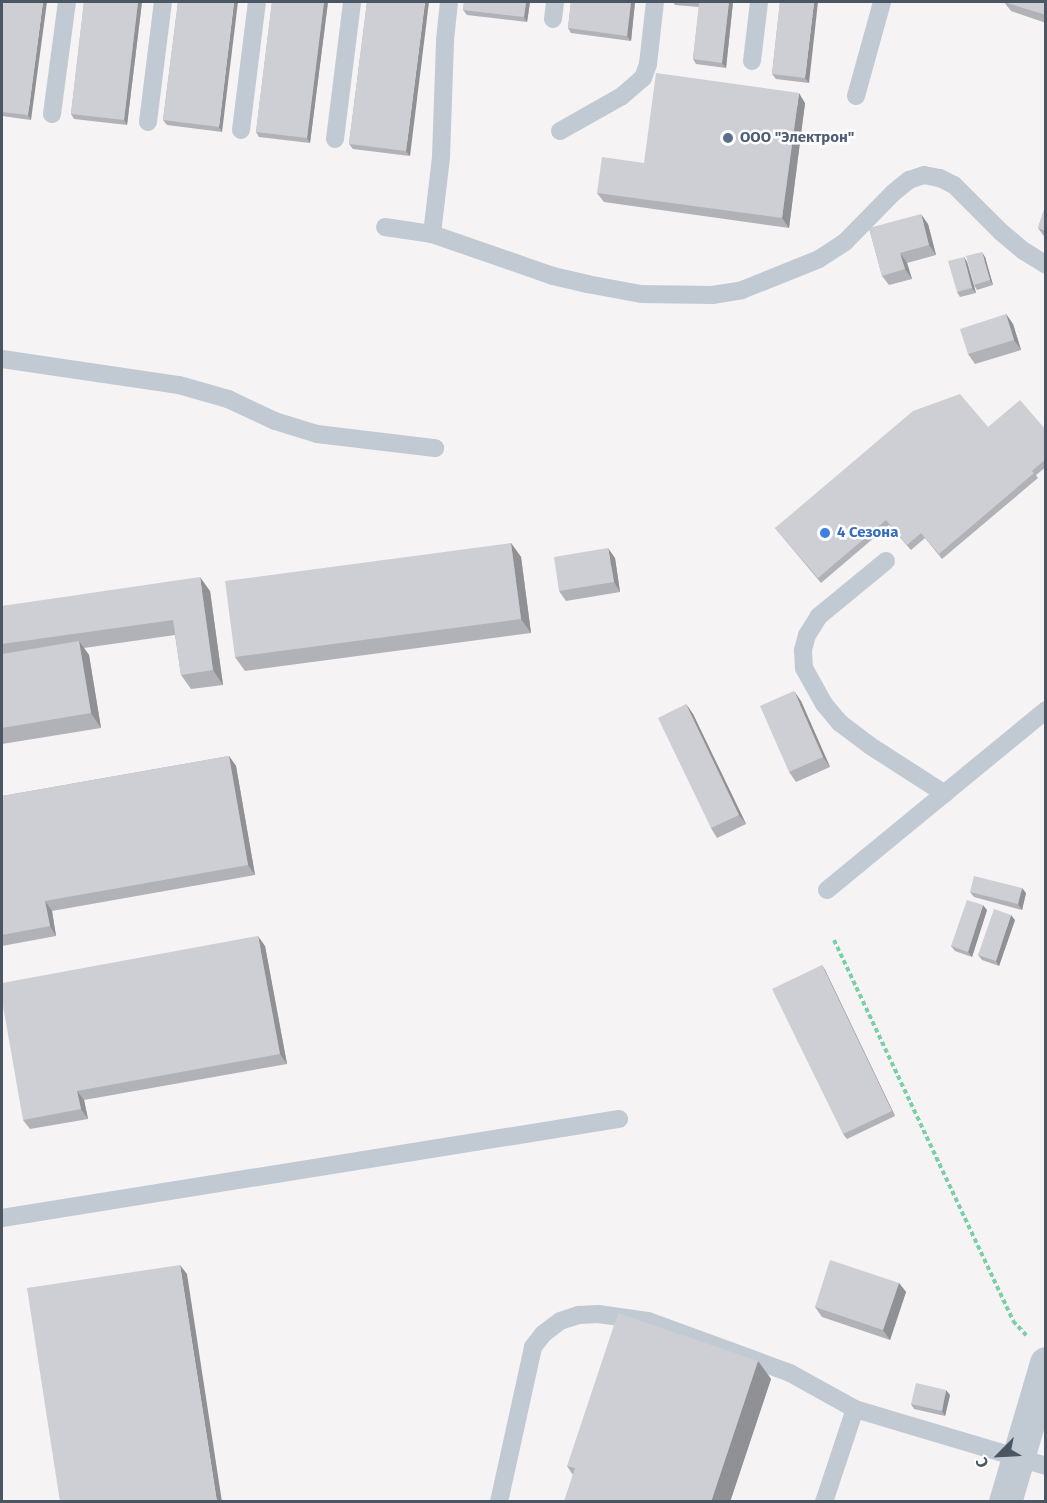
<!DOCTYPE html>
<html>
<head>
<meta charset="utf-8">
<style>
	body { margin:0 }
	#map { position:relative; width:1047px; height:1503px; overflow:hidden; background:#f5f3f3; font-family:"Fira Sans",sans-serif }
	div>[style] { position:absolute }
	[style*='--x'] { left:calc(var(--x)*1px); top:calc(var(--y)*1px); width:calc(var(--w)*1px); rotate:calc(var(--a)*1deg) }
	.path>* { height:4px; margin-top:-2px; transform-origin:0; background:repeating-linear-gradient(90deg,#7ad0a6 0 4.5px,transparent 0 7.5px) }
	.service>* { height:18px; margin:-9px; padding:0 9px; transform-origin:9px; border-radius:9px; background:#c1cad2 }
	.tertiary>* { height:33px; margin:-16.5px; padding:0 16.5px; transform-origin:16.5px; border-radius:16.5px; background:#c1cad2 }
	.wall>* { inset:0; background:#b0b2b7 }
	.shaded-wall>* { inset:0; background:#909195 }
	.building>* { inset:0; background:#cdcfd5 }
	.dots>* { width:16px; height:16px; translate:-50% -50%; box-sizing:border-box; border:3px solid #fff; border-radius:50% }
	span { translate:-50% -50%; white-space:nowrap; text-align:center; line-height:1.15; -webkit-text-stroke:5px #fff; paint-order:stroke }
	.service-label { font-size:15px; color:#4e5e75; font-weight:700 }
	.left { translate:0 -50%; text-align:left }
	.shop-label { font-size:15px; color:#366cbe; font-weight:700 }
	.frame { position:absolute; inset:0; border:3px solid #4a5661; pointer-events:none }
	.north { position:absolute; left:969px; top:1425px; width:60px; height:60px; -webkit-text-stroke:4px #fff; paint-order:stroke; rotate:246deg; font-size:16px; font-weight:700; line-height:24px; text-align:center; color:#4a5661 }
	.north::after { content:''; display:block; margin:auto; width:21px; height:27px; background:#4a5661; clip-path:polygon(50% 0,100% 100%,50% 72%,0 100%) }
</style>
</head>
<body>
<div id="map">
	<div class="path">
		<i style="--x:834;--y:940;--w:421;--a:64.8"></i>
		<i style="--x:1013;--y:1321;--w:22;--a:47"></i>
	</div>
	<div class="service">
		<i style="--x:553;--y:19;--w:17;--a:-83"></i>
		<i style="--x:752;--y:61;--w:59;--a:-83.2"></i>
		<i style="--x:856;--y:96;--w:98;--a:-74.5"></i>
		<i style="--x:52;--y:114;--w:113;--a:-82.4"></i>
		<i style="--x:148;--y:122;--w:121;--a:-82.9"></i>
		<i style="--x:241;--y:130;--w:129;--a:-82.9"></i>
		<i style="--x:560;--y:131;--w:71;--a:-29.4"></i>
		<i style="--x:622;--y:96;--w:28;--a:-41"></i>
		<i style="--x:643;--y:78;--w:15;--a:-70"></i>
		<i style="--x:648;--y:64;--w:62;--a:-83.6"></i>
		<i style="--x:335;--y:139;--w:138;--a:-82.9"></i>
		<i style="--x:385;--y:227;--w:48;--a:8.5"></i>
		<i style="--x:432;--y:234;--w:128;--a:19.1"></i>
		<i style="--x:553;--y:276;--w:35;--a:13"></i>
		<i style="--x:587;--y:284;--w:55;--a:10.5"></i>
		<i style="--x:641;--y:294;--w:71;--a:0.8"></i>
		<i style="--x:712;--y:295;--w:30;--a:-9"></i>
		<i style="--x:742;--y:290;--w:83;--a:-21.9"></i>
		<i style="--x:819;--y:259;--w:31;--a:-33"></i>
		<i style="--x:845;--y:242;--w:69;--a:-45.6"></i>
		<i style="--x:893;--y:193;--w:21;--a:-39"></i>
		<i style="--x:909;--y:180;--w:16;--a:-18"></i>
		<i style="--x:924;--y:175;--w:16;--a:11"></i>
		<i style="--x:940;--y:178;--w:16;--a:27"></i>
		<i style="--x:954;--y:185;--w:66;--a:45"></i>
		<i style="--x:1001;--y:232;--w:30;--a:40"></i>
		<i style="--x:1024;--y:251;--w:26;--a:32"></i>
		<i style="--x:432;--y:234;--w:78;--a:-83.3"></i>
		<i style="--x:441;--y:157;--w:117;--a:-88"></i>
		<i style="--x:445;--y:40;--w:38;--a:-84"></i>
		<i style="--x:2;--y:359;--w:179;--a:8.4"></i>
		<i style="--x:179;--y:385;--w:51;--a:15.9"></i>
		<i style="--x:228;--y:399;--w:52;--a:25.1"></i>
		<i style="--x:275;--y:421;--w:44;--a:17.2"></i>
		<i style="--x:317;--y:434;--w:119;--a:6.8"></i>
		<i style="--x:886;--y:561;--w:87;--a:140.6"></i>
		<i style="--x:819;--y:616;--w:22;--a:122"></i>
		<i style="--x:807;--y:635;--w:16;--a:105"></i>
		<i style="--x:803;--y:650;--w:18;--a:87"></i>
		<i style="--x:804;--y:668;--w:41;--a:60.9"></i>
		<i style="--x:824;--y:704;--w:25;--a:50"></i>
		<i style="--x:840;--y:723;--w:36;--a:37"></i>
		<i style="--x:869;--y:745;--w:90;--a:32.8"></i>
		<i style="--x:827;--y:890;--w:283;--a:-39.4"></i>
		<i style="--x:2;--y:1218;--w:625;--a:-9.12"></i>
		<i style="--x:499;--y:1502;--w:159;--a:-77.6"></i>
		<i style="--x:533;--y:1347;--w:16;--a:-52"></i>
		<i style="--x:543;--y:1334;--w:21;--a:-37"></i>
		<i style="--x:560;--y:1321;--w:20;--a:-18"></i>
		<i style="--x:579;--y:1315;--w:19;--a:-3"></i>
		<i style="--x:598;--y:1314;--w:50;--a:8"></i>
		<i style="--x:648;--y:1321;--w:151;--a:20.1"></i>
		<i style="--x:790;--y:1373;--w:74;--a:29"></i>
		<i style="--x:855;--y:1409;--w:199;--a:16.6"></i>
		<i style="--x:824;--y:1502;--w:98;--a:-71.6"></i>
	</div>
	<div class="tertiary">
		<i style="--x:1005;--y:1502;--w:145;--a:-73.6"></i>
	</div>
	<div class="wall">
		<i style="clip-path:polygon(2px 2px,31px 120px,2px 116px)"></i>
		<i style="clip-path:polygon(84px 2px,142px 2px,127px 125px,74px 119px,71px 114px)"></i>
		<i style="clip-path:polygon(178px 2px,222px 132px,167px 125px,163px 120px)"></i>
		<i style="clip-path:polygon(272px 2px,328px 2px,310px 143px,259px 137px,256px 132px)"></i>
		<i style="clip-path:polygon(367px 2px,410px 156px,353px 149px,349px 144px)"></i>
		<i style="clip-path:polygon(464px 2px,530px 2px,527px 22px,467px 15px,463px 10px)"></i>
		<i style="clip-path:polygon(571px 2px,635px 2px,631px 41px,571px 33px,568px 28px)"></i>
		<i style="clip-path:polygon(673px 2px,733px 2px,726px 68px,696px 64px,693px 59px,699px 7px,675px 5px)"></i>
		<i style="clip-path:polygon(780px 2px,809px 83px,776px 79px,772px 74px)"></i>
		<i style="clip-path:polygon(1004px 2px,1046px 2px,1046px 23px,1011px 11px)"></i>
		<i style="clip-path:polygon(805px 103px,789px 228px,604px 202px,597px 193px,644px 163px)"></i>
		<i style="clip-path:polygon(1046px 204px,1046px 239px,1038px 228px)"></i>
		<i style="clip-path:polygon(928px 224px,936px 255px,907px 263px,912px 279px,889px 285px,882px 276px,869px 228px)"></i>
		<i style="clip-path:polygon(964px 257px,967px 262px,976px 293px,960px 297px,957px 292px)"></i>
		<i style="clip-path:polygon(985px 257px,993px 285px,977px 290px,974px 285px)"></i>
		<i style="clip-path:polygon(1006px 314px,1013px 324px,1021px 350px,975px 364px,968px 354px)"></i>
		<i style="clip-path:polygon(988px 427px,1046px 430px,1046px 467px,1036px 475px,1038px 478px,942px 559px,925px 538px,911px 550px,889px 525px,821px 583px,775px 528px)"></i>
		<i style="clip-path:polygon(511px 543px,521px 557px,531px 633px,245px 671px,235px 657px)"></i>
		<i style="clip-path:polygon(615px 558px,620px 592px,566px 601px,559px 591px)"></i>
		<i style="clip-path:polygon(210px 591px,223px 685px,191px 689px,181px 675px,175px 635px,84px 648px,89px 655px,101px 728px,2px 744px,2px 606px)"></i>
		<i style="clip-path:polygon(801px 701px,830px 767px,796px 782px,789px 772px)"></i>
		<i style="clip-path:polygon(686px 704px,693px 714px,746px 824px,717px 838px,711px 828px)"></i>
		<i style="clip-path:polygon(229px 756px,236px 766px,255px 875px,52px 911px,56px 936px,2px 946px,2px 796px)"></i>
		<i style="clip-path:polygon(970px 892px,1026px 893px,1022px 910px,974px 897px)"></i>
		<i style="clip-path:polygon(987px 910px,972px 957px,955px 951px,951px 946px)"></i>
		<i style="clip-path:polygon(1015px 920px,999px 966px,982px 960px,978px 955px)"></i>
		<i style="clip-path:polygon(265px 946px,287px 1064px,84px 1100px,88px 1119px,30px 1129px,23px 1120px)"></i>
		<i style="clip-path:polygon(822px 965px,825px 970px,895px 1116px,847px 1139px,843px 1134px)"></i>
		<i style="clip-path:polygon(899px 1283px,906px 1292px,890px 1340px,822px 1317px,815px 1307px)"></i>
		<i style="clip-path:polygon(758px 1361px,771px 1379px,730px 1502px,564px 1502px,573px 1475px,567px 1466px)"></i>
		<i style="clip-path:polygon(950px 1395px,945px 1416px,914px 1409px,911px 1404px)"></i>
	</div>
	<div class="shaded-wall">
		<i style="clip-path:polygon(43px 2px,47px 2px,31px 120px,28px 115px)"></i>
		<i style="clip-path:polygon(138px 2px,142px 2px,127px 125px,124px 120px)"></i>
		<i style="clip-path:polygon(234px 2px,238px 2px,222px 132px,219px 127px)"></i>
		<i style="clip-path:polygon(324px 2px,328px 2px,310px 143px,307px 138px)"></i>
		<i style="clip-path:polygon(425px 2px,429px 2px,410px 156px,406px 151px)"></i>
		<i style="clip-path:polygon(526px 2px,530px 2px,527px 22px,524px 17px)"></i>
		<i style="clip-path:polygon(631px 2px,635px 2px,631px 41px,627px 36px)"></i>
		<i style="clip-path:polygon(729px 2px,733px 2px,726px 68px,722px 63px)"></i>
		<i style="clip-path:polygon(814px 2px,818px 2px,809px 83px,805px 78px)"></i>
		<i style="clip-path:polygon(799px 93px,805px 103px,789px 228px,782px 218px)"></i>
		<i style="clip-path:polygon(921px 214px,928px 224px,936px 255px,929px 245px)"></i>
		<i style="clip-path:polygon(982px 252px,985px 257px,993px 285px,990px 280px)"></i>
		<i style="clip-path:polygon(900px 253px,907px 263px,912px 279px,905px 269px)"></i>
		<i style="clip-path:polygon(964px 257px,967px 262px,976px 293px,972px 288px)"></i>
		<i style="clip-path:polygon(1006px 314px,1013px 324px,1021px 350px,1014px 340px)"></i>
		<i style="clip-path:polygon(511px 543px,521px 557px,531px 633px,521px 619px)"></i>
		<i style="clip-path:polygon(608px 548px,615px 558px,620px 592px,614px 582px)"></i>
		<i style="clip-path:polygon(200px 577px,210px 591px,223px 685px,213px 670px)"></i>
		<i style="clip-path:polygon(79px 641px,89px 655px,101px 728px,91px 713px)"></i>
		<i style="clip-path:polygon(794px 691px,801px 701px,830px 767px,823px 757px)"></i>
		<i style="clip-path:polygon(686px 704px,693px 714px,746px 824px,739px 815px)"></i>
		<i style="clip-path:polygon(229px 756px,236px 766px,255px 875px,248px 865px)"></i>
		<i style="clip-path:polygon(1022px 888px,1026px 893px,1022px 910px,1018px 904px)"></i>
		<i style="clip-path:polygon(45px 901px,52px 911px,56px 936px,50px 926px)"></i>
		<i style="clip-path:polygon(983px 905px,987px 910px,972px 957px,968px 952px)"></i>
		<i style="clip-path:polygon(1011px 915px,1015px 920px,999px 966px,996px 961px)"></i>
		<i style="clip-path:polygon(258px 936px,265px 946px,287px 1064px,280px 1054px)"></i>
		<i style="clip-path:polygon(822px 965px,825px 970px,895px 1116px,892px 1111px)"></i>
		<i style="clip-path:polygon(77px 1091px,84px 1100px,88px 1119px,81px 1109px)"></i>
		<i style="clip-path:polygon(180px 1265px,187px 1274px,222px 1502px,217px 1502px)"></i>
		<i style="clip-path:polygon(899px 1283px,906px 1292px,890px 1340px,883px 1330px)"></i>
		<i style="clip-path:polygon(758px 1361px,771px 1379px,730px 1502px,711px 1502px)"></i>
		<i style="clip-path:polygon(946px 1390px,950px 1395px,945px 1416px,942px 1411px)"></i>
	</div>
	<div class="building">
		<i style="clip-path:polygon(2px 2px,43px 2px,28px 115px,2px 112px)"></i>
		<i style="clip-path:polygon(84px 2px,138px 2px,124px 120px,71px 114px)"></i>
		<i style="clip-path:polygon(178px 2px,234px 2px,219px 127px,163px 120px)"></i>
		<i style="clip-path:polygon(272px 2px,324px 2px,307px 138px,256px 132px)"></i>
		<i style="clip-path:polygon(367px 2px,425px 2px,406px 151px,349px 144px)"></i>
		<i style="clip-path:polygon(464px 2px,526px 2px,524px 17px,463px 10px)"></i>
		<i style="clip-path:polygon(571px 2px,631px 2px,627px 36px,568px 28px)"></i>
		<i style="clip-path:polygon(688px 2px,729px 2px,722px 63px,693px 59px,699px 3px)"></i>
		<i style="clip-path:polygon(780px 2px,814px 2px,805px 78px,772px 74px)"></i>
		<i style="clip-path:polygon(1004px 2px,1046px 2px,1046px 15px)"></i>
		<i style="clip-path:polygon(656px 73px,799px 93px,782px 218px,597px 193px,602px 157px,644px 163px)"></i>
		<i style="clip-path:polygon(1046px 204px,1046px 231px,1038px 228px)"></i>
		<i style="clip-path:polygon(921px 214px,929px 245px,900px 253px,905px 269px,882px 276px,869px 228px)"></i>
		<i style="clip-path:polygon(982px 252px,990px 280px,974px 285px,966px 256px)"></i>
		<i style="clip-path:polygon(964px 257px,972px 288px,957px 292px,948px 261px)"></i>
		<i style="clip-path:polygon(1006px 314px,1014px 340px,968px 354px,960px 329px)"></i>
		<i style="clip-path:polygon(960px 394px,988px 427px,1020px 400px,1046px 430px,1046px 459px,1032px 471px,1034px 473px,939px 554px,921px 533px,907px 545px,886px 520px,818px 578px,775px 528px,913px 411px)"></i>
		<i style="clip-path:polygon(511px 543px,521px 619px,235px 657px,225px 581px)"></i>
		<i style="clip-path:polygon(608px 548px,614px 582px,559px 591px,554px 557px)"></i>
		<i style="clip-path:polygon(200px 577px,213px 670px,181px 675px,173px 620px,2px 644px,2px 606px)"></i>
		<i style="clip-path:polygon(79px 641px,91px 713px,2px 728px,2px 654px)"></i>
		<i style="clip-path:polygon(794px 691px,823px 757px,789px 772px,760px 706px)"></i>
		<i style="clip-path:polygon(686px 704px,739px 815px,711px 828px,658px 718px)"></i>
		<i style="clip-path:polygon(229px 756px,248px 865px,45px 901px,50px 926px,2px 935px,2px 796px)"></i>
		<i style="clip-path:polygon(974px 876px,1022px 888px,1018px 904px,970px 892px)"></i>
		<i style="clip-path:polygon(967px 900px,983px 905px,968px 952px,951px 946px)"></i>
		<i style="clip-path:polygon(994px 909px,1011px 915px,996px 961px,978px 955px)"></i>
		<i style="clip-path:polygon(258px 936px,280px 1054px,77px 1091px,81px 1109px,23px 1120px,2px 1000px,2px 983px)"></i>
		<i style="clip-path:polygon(822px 965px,892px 1111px,843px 1134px,772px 989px)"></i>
		<i style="clip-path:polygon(830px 1260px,899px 1283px,883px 1330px,815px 1307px)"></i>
		<i style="clip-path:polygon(180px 1265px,217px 1502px,60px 1502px,27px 1288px)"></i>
		<i style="clip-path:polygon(618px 1313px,758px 1361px,711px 1502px,564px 1502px,575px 1468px,567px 1466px)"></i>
		<i style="clip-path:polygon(916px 1383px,946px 1390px,942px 1411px,911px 1404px)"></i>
	</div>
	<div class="dots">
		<i style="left:728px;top:138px;background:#5c6f8a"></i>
		<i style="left:825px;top:533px;background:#3f7fe0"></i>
	</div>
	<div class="service-label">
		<span class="left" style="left:740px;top:138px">ООО "Электрон"</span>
	</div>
	<div class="shop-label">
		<span class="left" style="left:837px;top:533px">4 Сезона</span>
	</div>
	<div class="frame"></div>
	<div class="north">С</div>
</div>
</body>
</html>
